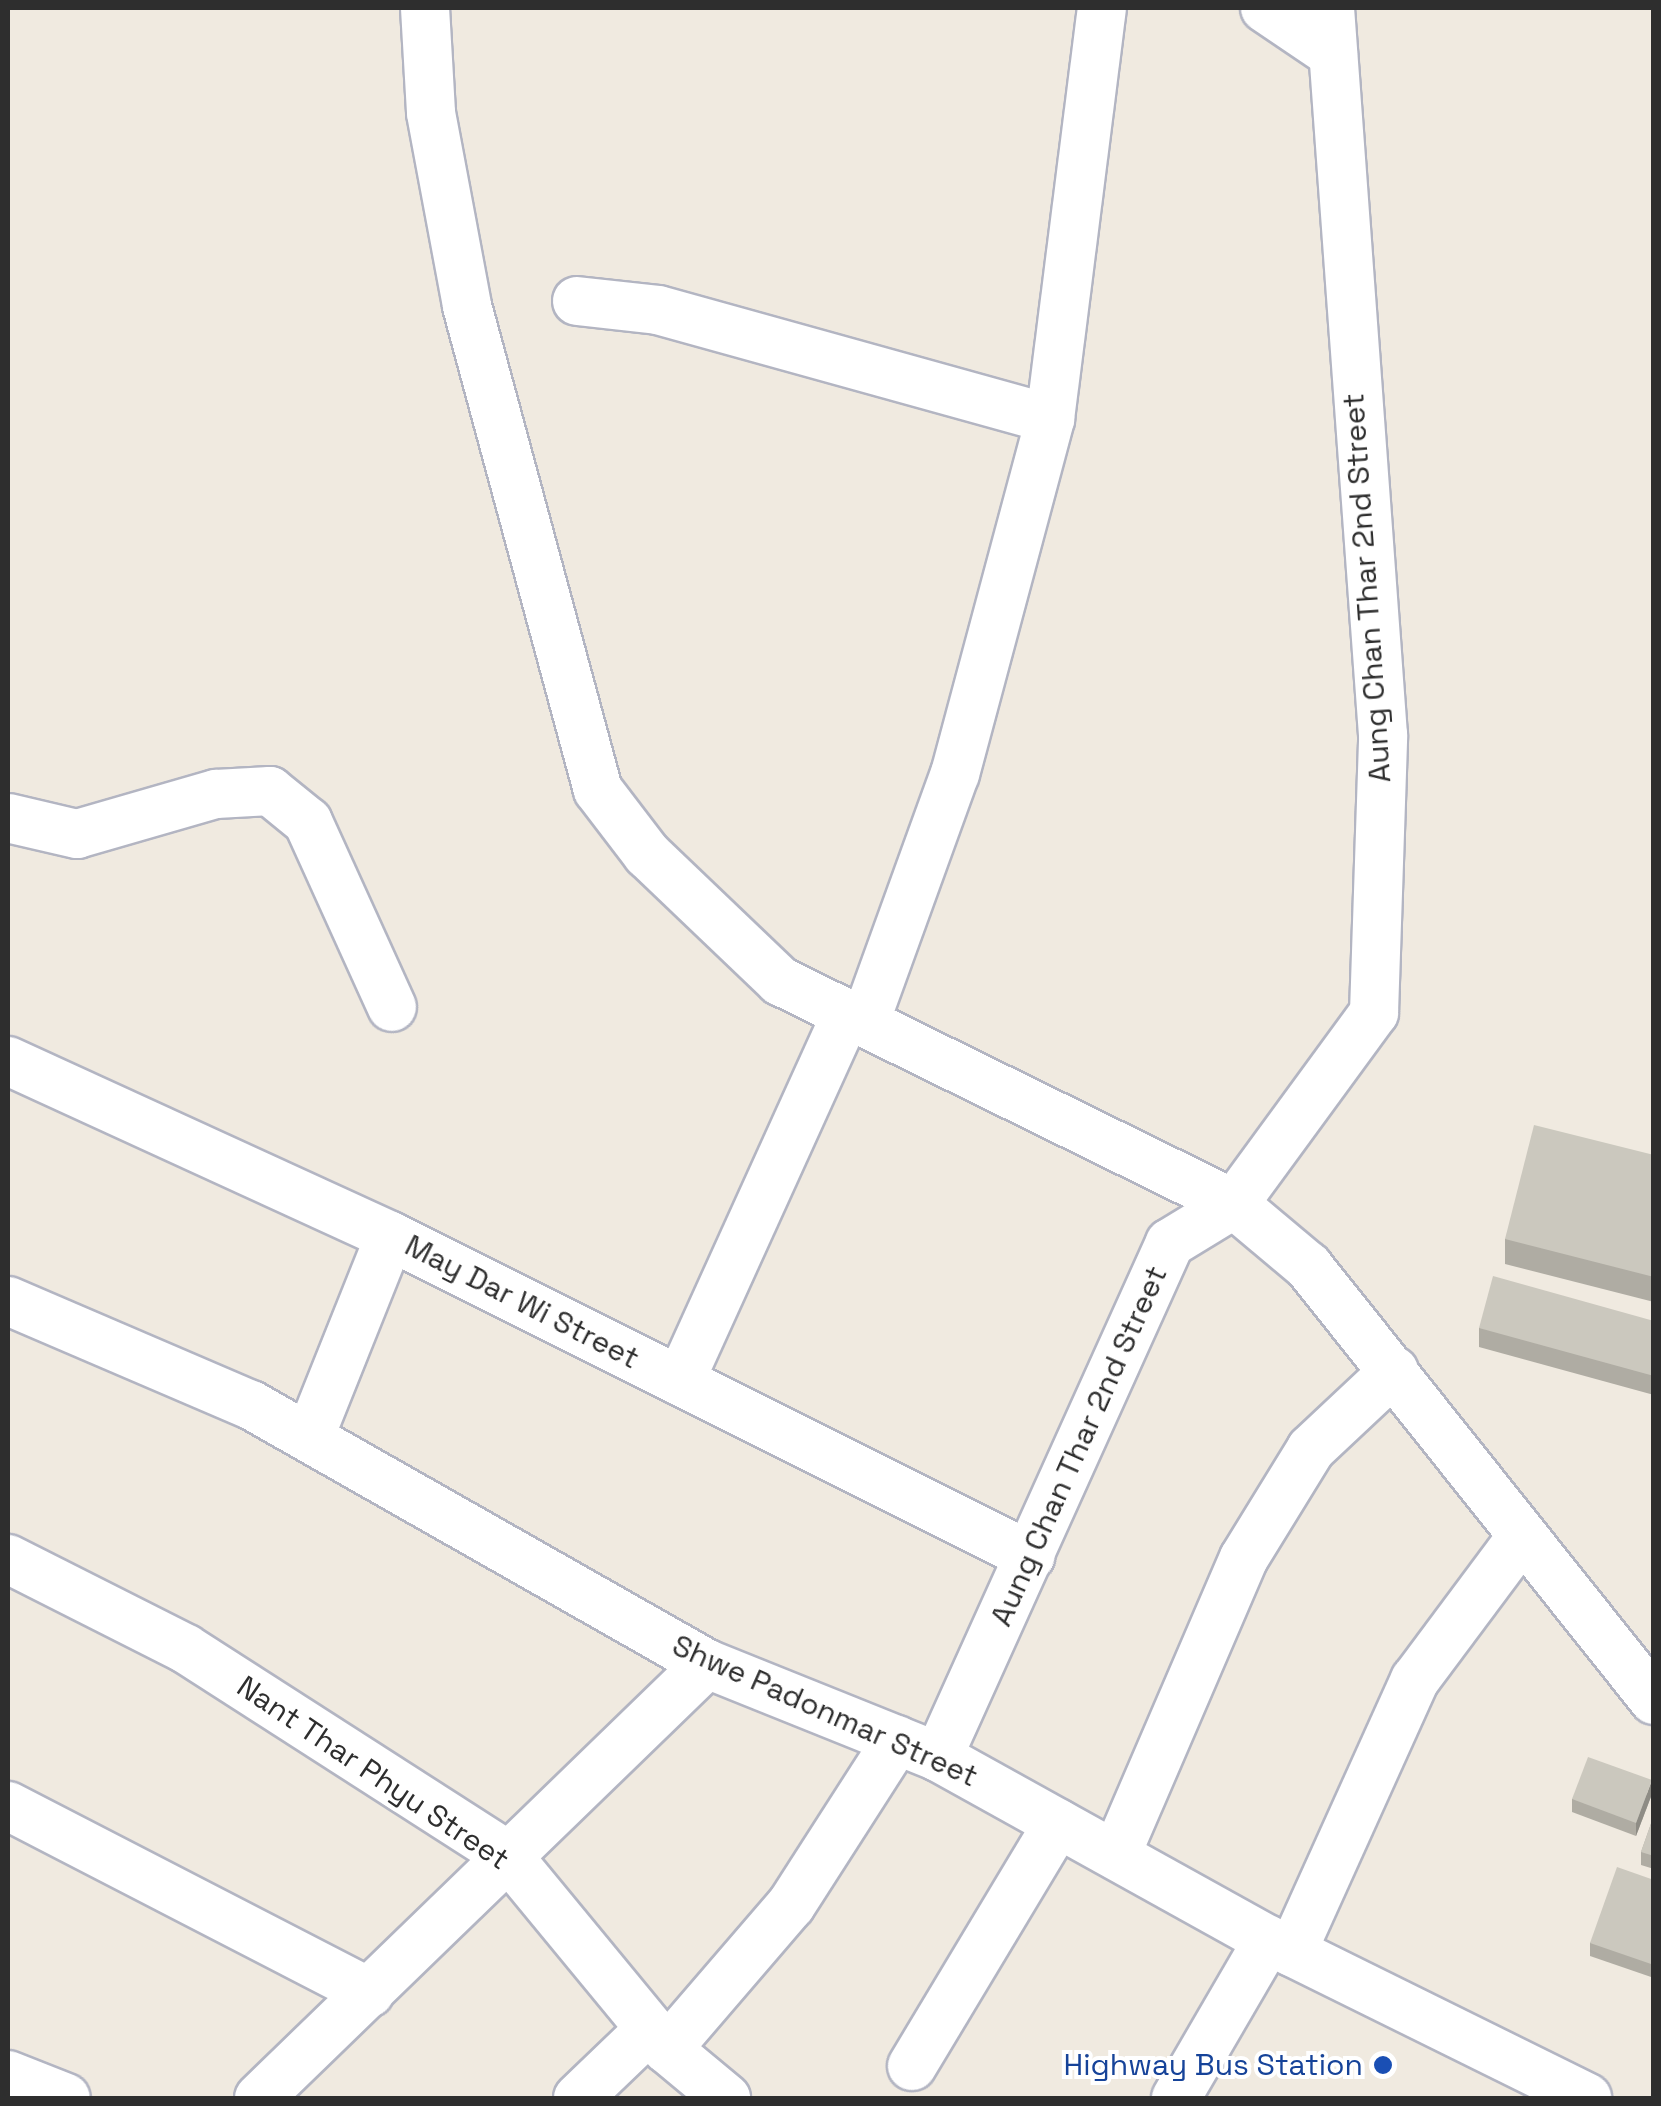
<!DOCTYPE html>
<html>
<head>
<meta charset="utf-8">
<style>
	body { margin:0 }
	#map { position:relative; width:1661px; height:2106px; overflow:hidden; background:#f0eae0; font-family:"Space Grotesk",sans-serif }
	div>[style] { position:absolute }
	[style*='--x'] { left:calc(var(--x)*1px); top:calc(var(--y)*1px); width:calc(var(--w)*1px); rotate:calc(var(--a)*1deg) }
	.roads { filter:drop-shadow(2px 0 #b3b5c2) drop-shadow(-2px 0 #b3b5c2) drop-shadow(0 2px #b3b5c2) drop-shadow(0 -2px #b3b5c2) }
	.minor>* { height:48px; margin:-24px; padding:0 24px; transform-origin:24px; border-radius:24px; background:#fff }
	.wall>* { inset:0; background:#afaca3 }
	.shaded-wall>* { inset:0; background:#8e8c85 }
	.building>* { inset:0; background:#cbc8be }
	.dots>* { width:28px; height:28px; translate:-50% -50%; box-sizing:border-box; border:5px solid #fff; border-radius:50% }
	span { translate:-50% -50%; white-space:nowrap; text-align:center; line-height:1.15; -webkit-text-stroke:8px #fff; paint-order:stroke }
	.street-label { font-size:30px; color:#2e2e2e }
	.transit-label { font-size:30px; color:#164399 }
	.right { translate:-100% -50%; text-align:right }
	.frame { position:absolute; inset:0; border:10px solid #2e2e2e; pointer-events:none }
</style>
</head>
<body>
<div id="map">
	<div class="roads">
		<div class="minor">
			<i style="--x:425;--y:8;--w:105;--a:86.7"></i>
			<i style="--x:431;--y:113;--w:196;--a:79.4"></i>
			<i style="--x:467;--y:306;--w:501;--a:74.86"></i>
			<i style="--x:598;--y:790;--w:81;--a:52.6"></i>
			<i style="--x:647;--y:854;--w:184;--a:43.7"></i>
			<i style="--x:780;--y:981;--w:506;--a:26.16"></i>
			<i style="--x:1234;--y:1204;--w:97;--a:40"></i>
			<i style="--x:1308;--y:1266;--w:555;--a:51.44"></i>
			<i style="--x:1265;--y:8;--w:82;--a:34.1"></i>
			<i style="--x:577;--y:301;--w:81;--a:6.3"></i>
			<i style="--x:658;--y:310;--w:407;--a:15.5"></i>
			<i style="--x:8;--y:818;--w:71;--a:13.1"></i>
			<i style="--x:77;--y:834;--w:145;--a:-16.1"></i>
			<i style="--x:216;--y:794;--w:54;--a:-3.2"></i>
			<i style="--x:270;--y:791;--w:49;--a:39.2"></i>
			<i style="--x:308;--y:822;--w:203;--a:65.6"></i>
			<i style="--x:865;--y:1022;--w:264;--a:-70.1"></i>
			<i style="--x:955;--y:774;--w:367;--a:-75"></i>
			<i style="--x:1050;--y:419;--w:414;--a:-82.8"></i>
			<i style="--x:8;--y:1061;--w:420;--a:24.6"></i>
			<i style="--x:390;--y:1236;--w:716;--a:26.57"></i>
			<i style="--x:8;--y:1301;--w:264;--a:23.2"></i>
			<i style="--x:251;--y:1405;--w:524;--a:29.6"></i>
			<i style="--x:707;--y:1664;--w:249;--a:21.9"></i>
			<i style="--x:938;--y:1757;--w:377;--a:29"></i>
			<i style="--x:1268;--y:1940;--w:356;--a:26.3"></i>
			<i style="--x:680;--y:1381;--w:404;--a:-65.6"></i>
			<i style="--x:310;--y:1436;--w:215;--a:-68.2"></i>
			<i style="--x:8;--y:1559;--w:199;--a:26.8"></i>
			<i style="--x:186;--y:1649;--w:381;--a:32.7"></i>
			<i style="--x:507;--y:1855;--w:251;--a:50.5"></i>
			<i style="--x:667;--y:2049;--w:77;--a:39.7"></i>
			<i style="--x:938;--y:1757;--w:564;--a:-65.71"></i>
			<i style="--x:1170;--y:1243;--w:75;--a:-31.4"></i>
			<i style="--x:1234;--y:1204;--w:237;--a:-53.8"></i>
			<i style="--x:1374;--y:1013;--w:278;--a:-88.1"></i>
			<i style="--x:1383;--y:735;--w:729;--a:-94.17"></i>
			<i style="--x:8;--y:1806;--w:407;--a:27.3"></i>
			<i style="--x:1116;--y:1855;--w:323;--a:-66.7"></i>
			<i style="--x:1244;--y:1558;--w:128;--a:-58.4"></i>
			<i style="--x:1311;--y:1449;--w:114;--a:-43.2"></i>
			<i style="--x:1292;--y:1952;--w:299;--a:-65.7"></i>
			<i style="--x:1415;--y:1680;--w:176;--a:-53.3"></i>
			<i style="--x:667;--y:2049;--w:190;--a:-49.3"></i>
			<i style="--x:791;--y:1905;--w:196;--a:-57.3"></i>
			<i style="--x:912;--y:2066;--w:283;--a:-59"></i>
			<i style="--x:8;--y:2075;--w:62;--a:21.6"></i>
			<i style="--x:259;--y:2098;--w:624;--a:-44.09"></i>
			<i style="--x:578;--y:2098;--w:100;--a:-43.8"></i>
			<i style="--x:1176;--y:2098;--w:183;--a:-59.8"></i>
		</div>
	</div>
	<div class="wall">
		<i style="clip-path:polygon(1654px 1155px,1654px 1302px,1505px 1264px,1505px 1239px)"></i>
		<i style="clip-path:polygon(1654px 1321px,1654px 1395px,1479px 1347px,1479px 1328px)"></i>
		<i style="clip-path:polygon(1652px 1794px,1636px 1836px,1572px 1812px,1572px 1799px)"></i>
		<i style="clip-path:polygon(1654px 1815px,1654px 1869px,1641px 1865px,1641px 1852px)"></i>
		<i style="clip-path:polygon(1654px 1880px,1654px 1978px,1590px 1956px,1590px 1943px)"></i>
	</div>
	<div class="shaded-wall">
		<i style="clip-path:polygon(1652px 1780px,1652px 1794px,1636px 1836px,1636px 1823px)"></i>
	</div>
	<div class="building">
		<i style="clip-path:polygon(1534px 1125px,1654px 1155px,1654px 1277px,1505px 1239px)"></i>
		<i style="clip-path:polygon(1493px 1276px,1654px 1321px,1654px 1376px,1479px 1328px)"></i>
		<i style="clip-path:polygon(1588px 1757px,1652px 1780px,1636px 1823px,1572px 1799px)"></i>
		<i style="clip-path:polygon(1654px 1815px,1654px 1856px,1641px 1852px)"></i>
		<i style="clip-path:polygon(1617px 1867px,1654px 1880px,1654px 1965px,1590px 1943px)"></i>
	</div>
	<div class="dots">
		<i style="left:1383px;top:2065px;background:#1a4fb4"></i>
	</div>
	<div class="street-label">
		<span style="left:1367px;top:588px;rotate:-94deg">Aung Chan Thar 2nd Street</span>
		<span style="left:522px;top:1302px;rotate:27deg">May Dar Wi Street</span>
		<span style="left:1079px;top:1446px;rotate:-66deg">Aung Chan Thar 2nd Street</span>
		<span style="left:825px;top:1711px;rotate:24deg">Shwe Padonmar Street</span>
		<span style="left:373px;top:1773px;rotate:34deg">Nant Thar Phyu Street</span>
	</div>
	<div class="transit-label">
		<span class="right" style="left:1363px;top:2065px">Highway Bus Station</span>
	</div>
	<div class="frame"></div>
</div>
</body>
</html>
